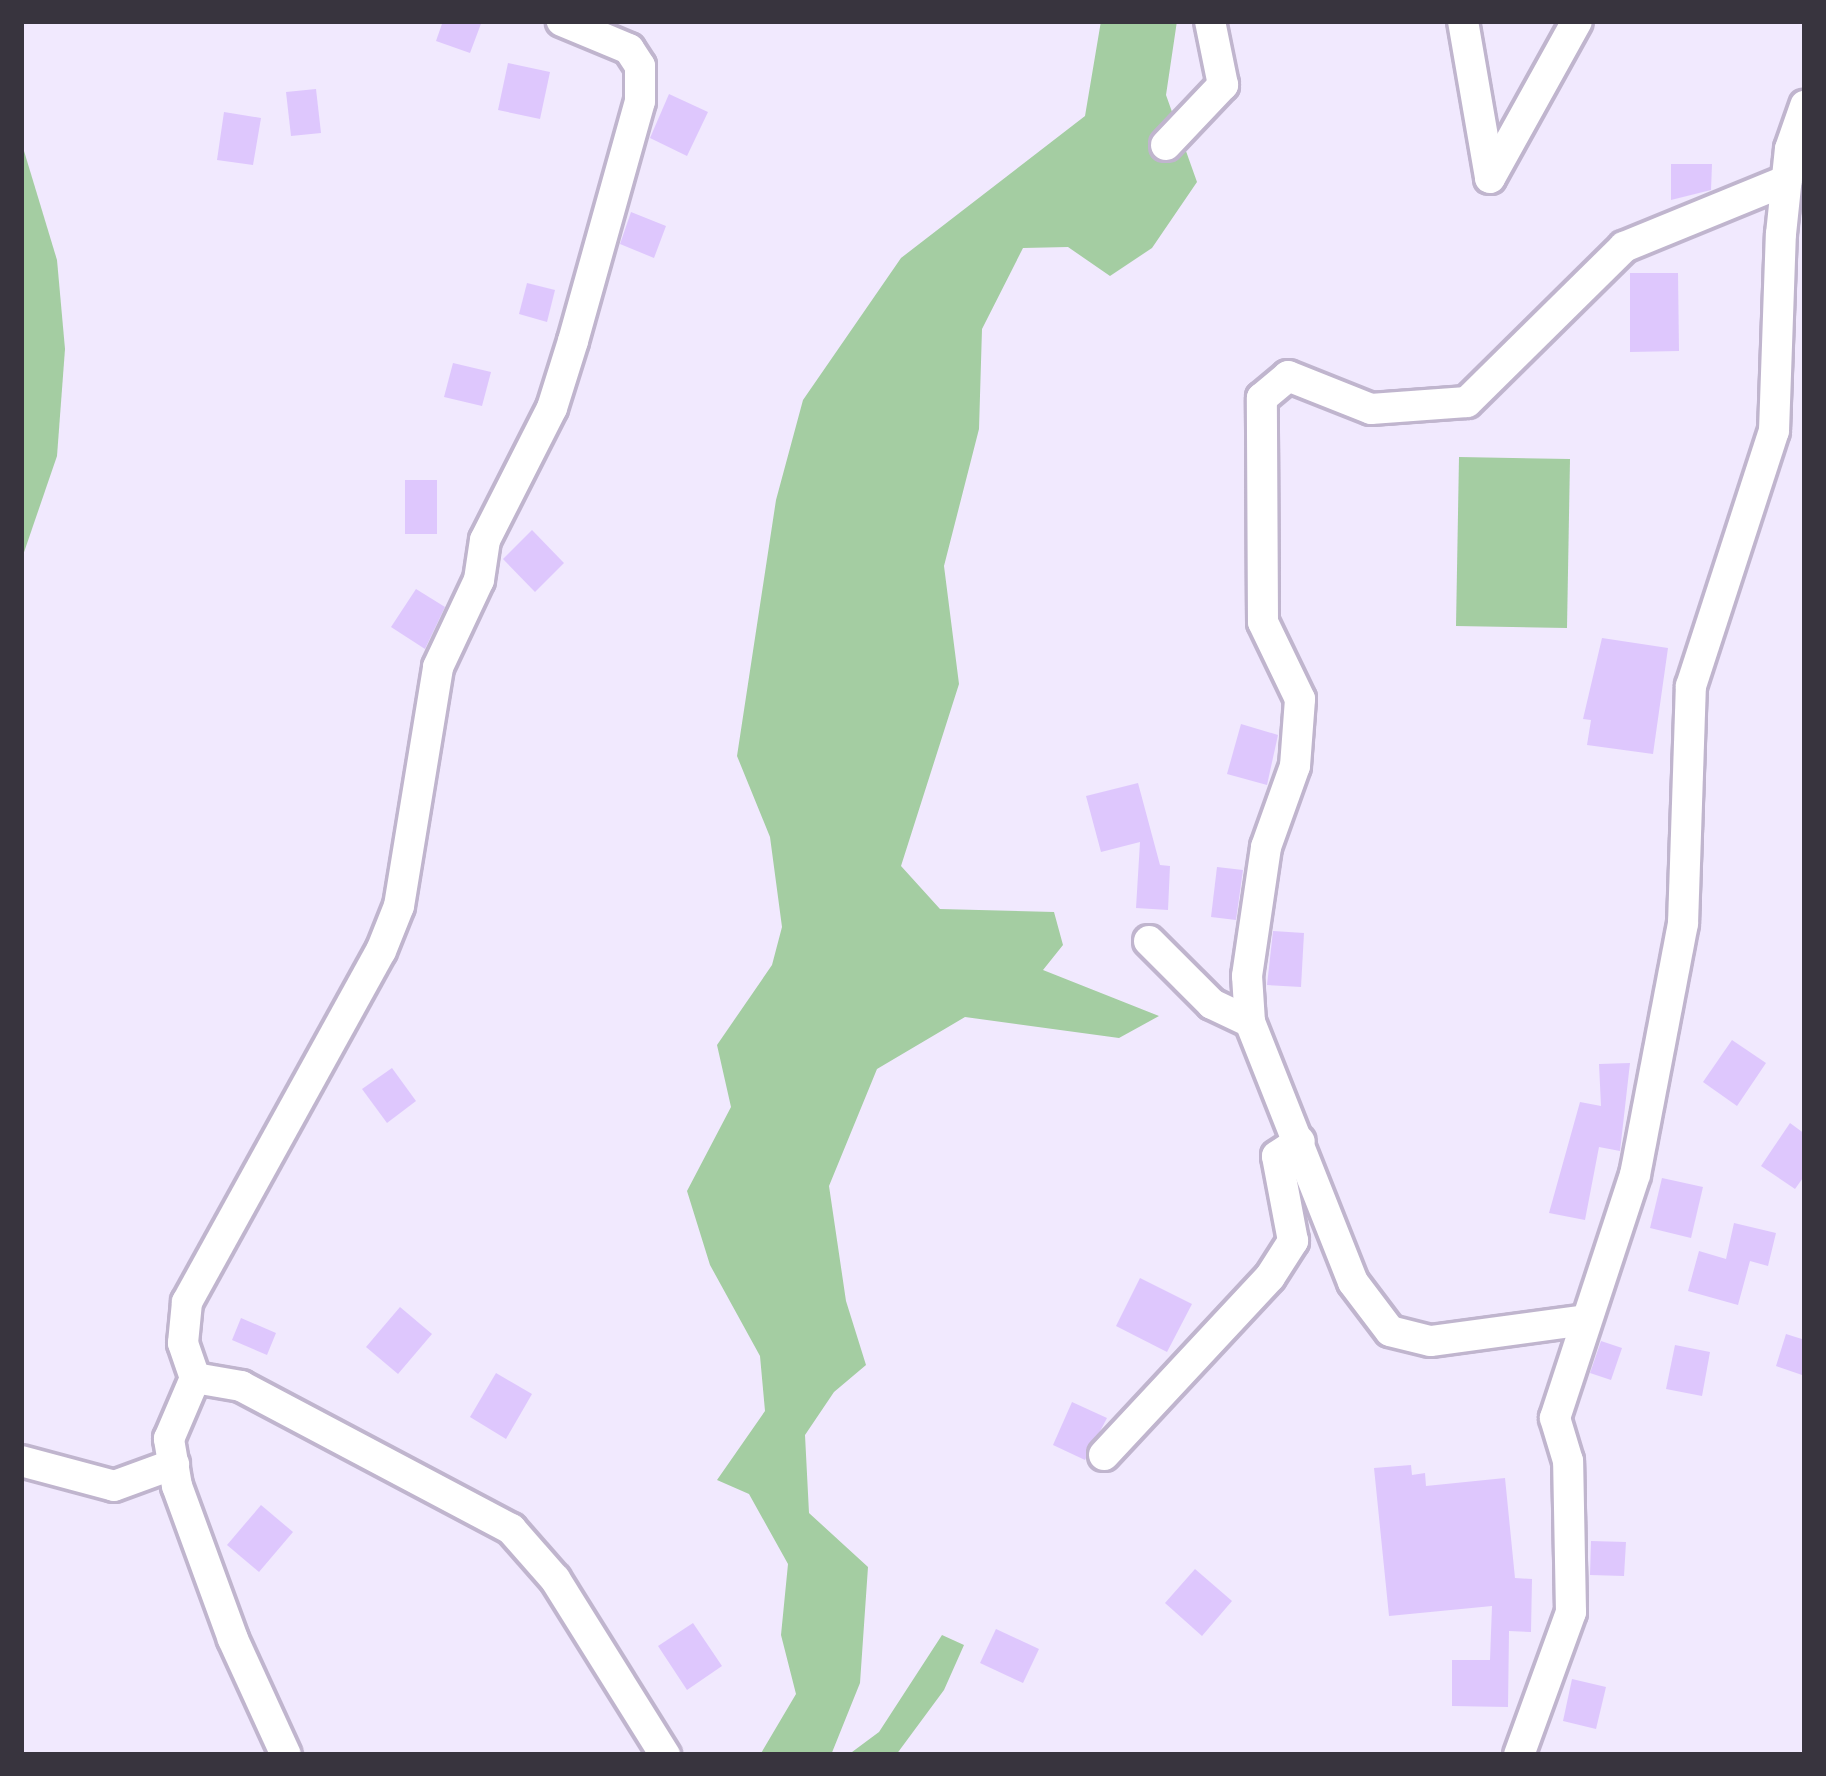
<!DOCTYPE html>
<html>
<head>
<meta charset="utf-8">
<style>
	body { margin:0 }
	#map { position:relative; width:1826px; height:1776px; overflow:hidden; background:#f1e9fe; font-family:"Noto Serif",serif }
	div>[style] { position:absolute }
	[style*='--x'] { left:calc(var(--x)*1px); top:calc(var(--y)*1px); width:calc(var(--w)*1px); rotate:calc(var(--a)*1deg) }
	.green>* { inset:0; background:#a4cda2 }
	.building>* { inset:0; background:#dec7fd }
	.roads { filter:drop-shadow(3px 0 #c0b5ce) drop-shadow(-3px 0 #c0b5ce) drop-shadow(0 3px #c0b5ce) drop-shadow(0 -3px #c0b5ce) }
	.minor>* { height:30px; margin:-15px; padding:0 15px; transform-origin:15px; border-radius:15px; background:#fff }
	span { translate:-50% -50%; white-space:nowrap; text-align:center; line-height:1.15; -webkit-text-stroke:12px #fbf9ff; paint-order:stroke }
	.frame { position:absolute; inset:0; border:24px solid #38343e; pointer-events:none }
</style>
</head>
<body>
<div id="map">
	<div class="green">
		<i style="clip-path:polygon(1101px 21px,1177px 21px,1166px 95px,1197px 182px,1152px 248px,1110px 276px,1068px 247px,1023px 248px,982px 329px,979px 429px,944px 566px,959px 684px,901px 866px,940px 909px,1054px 912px,1063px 945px,1043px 970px,1159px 1016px,1119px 1038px,965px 1017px,877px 1069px,829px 1186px,846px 1301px,866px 1365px,834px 1392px,805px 1435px,809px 1513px,868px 1567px,860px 1683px,831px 1755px,760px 1755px,796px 1694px,781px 1635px,788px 1564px,749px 1494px,717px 1480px,765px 1411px,760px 1356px,710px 1265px,687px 1191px,731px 1107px,717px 1045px,772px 965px,782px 927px,770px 837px,737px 756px,776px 500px,803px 400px,901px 258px,1085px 116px)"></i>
		<i style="clip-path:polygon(21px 141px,57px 260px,65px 349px,57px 456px,21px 561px)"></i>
		<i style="clip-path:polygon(1459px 457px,1570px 459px,1567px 628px,1456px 626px)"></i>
		<i style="clip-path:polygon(942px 1635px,964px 1645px,944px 1690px,896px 1755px,848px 1755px,879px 1732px)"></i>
	</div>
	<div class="building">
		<i style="clip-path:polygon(443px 21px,482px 21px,470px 53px,436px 41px)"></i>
		<i style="clip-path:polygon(508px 63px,550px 72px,540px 119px,498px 110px)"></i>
		<i style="clip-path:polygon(316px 89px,321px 133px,291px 136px,286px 92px)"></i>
		<i style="clip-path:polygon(669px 94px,708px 112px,687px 156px,650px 138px)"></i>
		<i style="clip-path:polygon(224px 112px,261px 118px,253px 165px,217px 160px)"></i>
		<i style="clip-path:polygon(1671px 164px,1712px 164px,1711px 190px,1671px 200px)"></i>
		<i style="clip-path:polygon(631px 212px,666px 226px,654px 258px,620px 244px)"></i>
		<i style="clip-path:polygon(1630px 273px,1678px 273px,1679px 351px,1630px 352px)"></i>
		<i style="clip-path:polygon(527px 283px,555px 290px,547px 322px,519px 314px)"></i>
		<i style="clip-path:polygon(453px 363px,491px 372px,482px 406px,444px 397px)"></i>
		<i style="clip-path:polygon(405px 480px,437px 480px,437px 534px,405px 534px)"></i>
		<i style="clip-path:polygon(532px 530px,564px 563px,535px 592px,503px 559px)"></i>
		<i style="clip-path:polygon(416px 589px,445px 607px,425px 649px,391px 627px)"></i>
		<i style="clip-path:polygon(1602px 638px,1668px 648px,1653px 754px,1587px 745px,1591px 720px,1583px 719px)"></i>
		<i style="clip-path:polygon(1241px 724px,1278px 735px,1267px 785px,1227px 774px)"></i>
		<i style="clip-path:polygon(1138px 783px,1160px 865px,1170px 866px,1168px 910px,1136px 908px,1140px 842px,1101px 852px,1086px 796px)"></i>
		<i style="clip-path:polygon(1217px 867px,1243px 870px,1236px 920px,1211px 917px)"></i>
		<i style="clip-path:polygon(1273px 931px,1304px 933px,1301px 987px,1267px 985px)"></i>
		<i style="clip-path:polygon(1732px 1040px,1766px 1063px,1737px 1106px,1703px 1082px)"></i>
		<i style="clip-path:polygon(1630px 1063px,1620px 1151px,1599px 1147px,1585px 1220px,1549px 1213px,1580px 1102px,1601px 1106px,1599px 1064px)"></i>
		<i style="clip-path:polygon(392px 1068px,416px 1101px,387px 1123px,362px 1089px)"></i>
		<i style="clip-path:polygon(1790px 1123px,1805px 1134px,1805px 1175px,1795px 1189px,1761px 1166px)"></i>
		<i style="clip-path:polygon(1662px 1178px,1703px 1187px,1691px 1238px,1650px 1228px)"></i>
		<i style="clip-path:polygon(1734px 1223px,1776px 1233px,1768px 1266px,1750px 1261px,1738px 1305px,1688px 1291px,1699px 1251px,1726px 1259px)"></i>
		<i style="clip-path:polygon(1140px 1278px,1192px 1304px,1167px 1352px,1116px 1326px)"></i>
		<i style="clip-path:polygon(400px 1307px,432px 1334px,398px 1374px,366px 1347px)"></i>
		<i style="clip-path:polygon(241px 1318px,276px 1333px,267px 1355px,232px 1340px)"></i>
		<i style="clip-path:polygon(1786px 1334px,1805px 1340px,1805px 1376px,1776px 1366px)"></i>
		<i style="clip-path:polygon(1601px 1341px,1622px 1348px,1611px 1380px,1590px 1373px)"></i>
		<i style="clip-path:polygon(1675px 1345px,1710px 1352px,1702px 1396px,1666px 1389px)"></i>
		<i style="clip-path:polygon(496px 1373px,532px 1394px,506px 1439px,470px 1417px)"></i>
		<i style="clip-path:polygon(1072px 1402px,1107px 1418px,1085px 1460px,1053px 1445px)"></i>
		<i style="clip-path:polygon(1411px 1465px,1412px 1475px,1425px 1473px,1426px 1486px,1505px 1478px,1515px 1578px,1532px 1579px,1531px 1632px,1509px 1631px,1508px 1707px,1452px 1706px,1452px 1660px,1490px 1660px,1492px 1606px,1389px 1616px,1374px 1468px)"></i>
		<i style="clip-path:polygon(261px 1505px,293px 1532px,259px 1572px,227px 1545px)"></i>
		<i style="clip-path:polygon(1591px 1541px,1626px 1542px,1624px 1576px,1590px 1575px)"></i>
		<i style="clip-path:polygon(1195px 1569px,1232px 1601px,1202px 1636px,1165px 1603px)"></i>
		<i style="clip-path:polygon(693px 1623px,722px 1666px,687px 1690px,658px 1646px)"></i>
		<i style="clip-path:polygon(996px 1629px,1039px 1649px,1023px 1683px,980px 1663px)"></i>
		<i style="clip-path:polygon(1572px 1679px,1606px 1687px,1596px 1729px,1563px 1721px)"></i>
	</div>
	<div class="roads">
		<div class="minor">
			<i style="--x:1463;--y:21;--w:159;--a:80.2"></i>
			<i style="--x:1490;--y:178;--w:179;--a:-61"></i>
			<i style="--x:1166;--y:145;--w:83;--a:-46.5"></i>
			<i style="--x:1223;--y:85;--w:65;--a:-101.5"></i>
			<i style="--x:1149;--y:941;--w:89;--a:45"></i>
			<i style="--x:1212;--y:1004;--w:42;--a:25.3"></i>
			<i style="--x:1586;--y:1320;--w:157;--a:172.3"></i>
			<i style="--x:1430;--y:1341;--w:41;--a:-166"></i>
			<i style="--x:1390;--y:1331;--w:61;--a:-127.1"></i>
			<i style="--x:1353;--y:1282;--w:280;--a:-111.6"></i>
			<i style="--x:1250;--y:1022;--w:46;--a:-93.7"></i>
			<i style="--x:1247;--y:976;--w:130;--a:-81.6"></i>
			<i style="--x:1266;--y:847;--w:86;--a:-70.3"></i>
			<i style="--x:1295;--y:766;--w:67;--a:-85.7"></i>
			<i style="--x:1300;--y:699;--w:85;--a:-115.7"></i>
			<i style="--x:1263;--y:622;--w:224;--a:-90.3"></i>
			<i style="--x:1262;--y:398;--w:34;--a:-40"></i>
			<i style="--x:1288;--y:376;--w:89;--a:21.7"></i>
			<i style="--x:1371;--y:409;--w:96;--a:-4.2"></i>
			<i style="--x:1467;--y:402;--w:221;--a:-44.6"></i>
			<i style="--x:1624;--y:247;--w:176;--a:-22.3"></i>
			<i style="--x:195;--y:1378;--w:47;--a:9.9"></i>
			<i style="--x:241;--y:1386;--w:306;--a:27.9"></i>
			<i style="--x:511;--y:1529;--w:67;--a:48.7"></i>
			<i style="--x:555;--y:1579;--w:208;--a:58"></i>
			<i style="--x:1104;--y:1455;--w:243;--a:-47"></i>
			<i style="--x:1270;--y:1277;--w:43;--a:-57.4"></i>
			<i style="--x:1293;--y:1241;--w:86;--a:-100.7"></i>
			<i style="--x:1277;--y:1156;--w:27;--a:-33"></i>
			<i style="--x:21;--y:1461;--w:96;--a:15"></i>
			<i style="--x:114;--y:1486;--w:64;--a:-20.1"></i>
			<i style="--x:286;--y:1755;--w:128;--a:-114.6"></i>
			<i style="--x:233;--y:1639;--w:163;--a:-110.1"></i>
			<i style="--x:177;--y:1486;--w:48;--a:-99.7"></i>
			<i style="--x:169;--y:1439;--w:66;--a:-66.9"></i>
			<i style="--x:195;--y:1378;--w:37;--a:-109"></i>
			<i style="--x:183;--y:1343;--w:41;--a:-84.4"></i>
			<i style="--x:187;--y:1302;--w:401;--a:-61.1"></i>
			<i style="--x:381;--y:951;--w:48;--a:-68.2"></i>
			<i style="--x:399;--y:906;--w:242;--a:-80.7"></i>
			<i style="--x:438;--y:667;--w:96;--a:-64.8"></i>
			<i style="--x:479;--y:580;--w:40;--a:-81.5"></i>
			<i style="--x:485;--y:540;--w:148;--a:-63.1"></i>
			<i style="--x:552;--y:408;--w:70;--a:-72.6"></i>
			<i style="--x:573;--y:341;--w:249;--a:-74.4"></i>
			<i style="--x:640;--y:101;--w:35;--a:-90"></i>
			<i style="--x:640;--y:66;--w:20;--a:-123"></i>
			<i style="--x:629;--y:49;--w:73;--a:-157.3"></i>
			<i style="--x:1519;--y:1755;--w:152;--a:-70"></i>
			<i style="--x:1571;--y:1612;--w:151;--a:-91.1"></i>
			<i style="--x:1568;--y:1461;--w:45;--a:-106.8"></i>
			<i style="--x:1555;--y:1418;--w:256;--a:-71.8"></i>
			<i style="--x:1635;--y:1175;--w:256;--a:-79.2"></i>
			<i style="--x:1683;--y:924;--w:238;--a:-88.1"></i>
			<i style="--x:1691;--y:686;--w:268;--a:-72"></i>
			<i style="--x:1774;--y:431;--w:197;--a:-88"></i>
			<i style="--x:1781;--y:234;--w:85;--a:-84"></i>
			<i style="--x:1790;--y:149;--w:46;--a:-70.8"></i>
		</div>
	</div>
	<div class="frame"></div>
</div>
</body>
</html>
